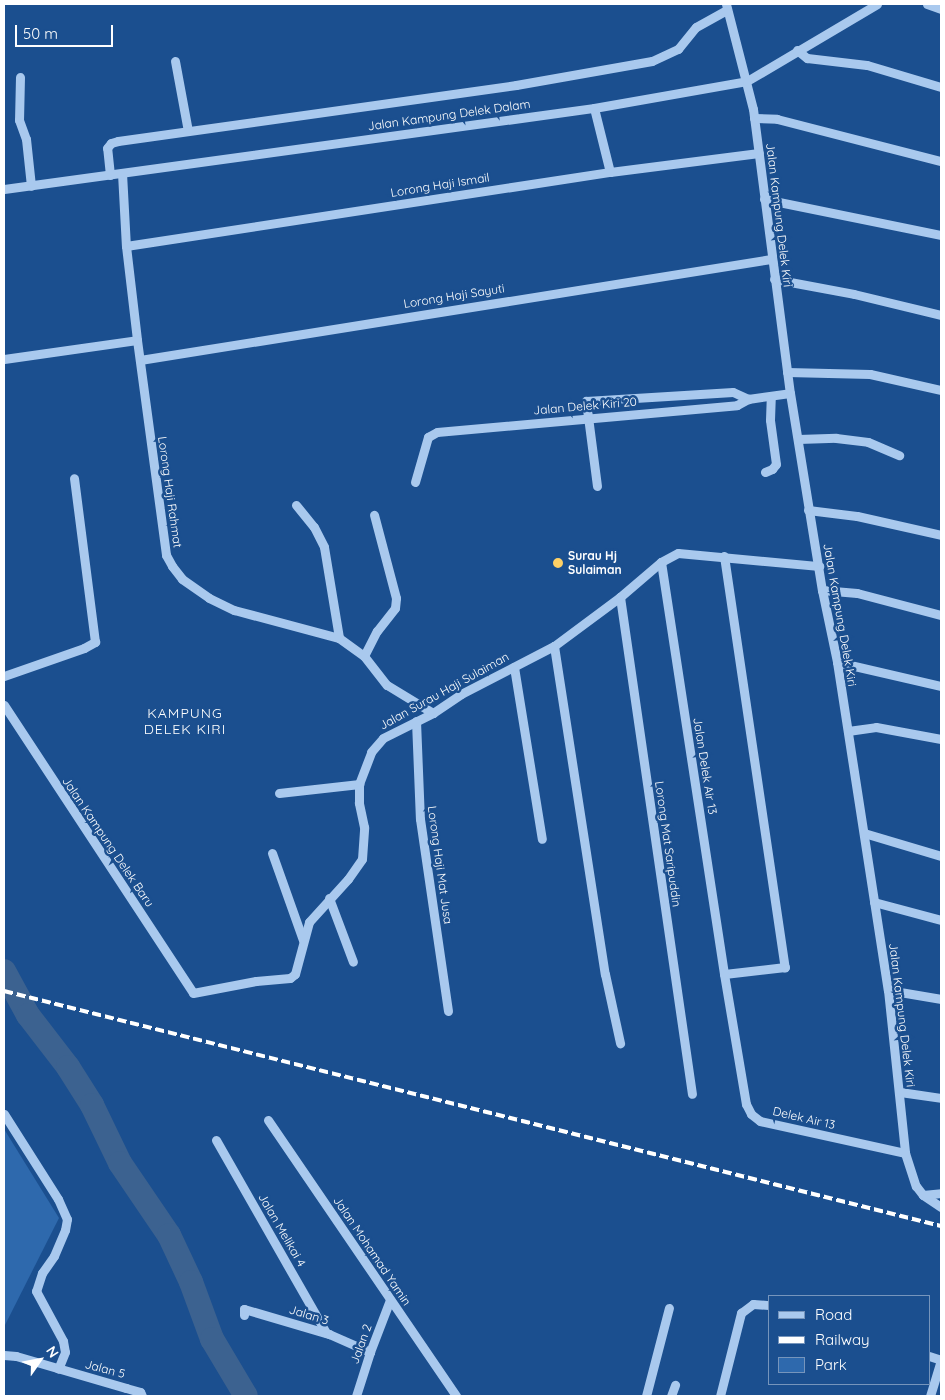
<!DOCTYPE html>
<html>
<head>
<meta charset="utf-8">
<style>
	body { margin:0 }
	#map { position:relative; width:945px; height:1400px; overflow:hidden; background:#1b4f8f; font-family:Quicksand,sans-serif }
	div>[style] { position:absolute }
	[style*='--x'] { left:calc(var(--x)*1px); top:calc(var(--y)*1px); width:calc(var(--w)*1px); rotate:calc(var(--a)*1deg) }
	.green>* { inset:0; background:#2e69ad }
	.river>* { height:24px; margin:-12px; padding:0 12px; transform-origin:12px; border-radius:12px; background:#3c6290 }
	.minor>* { height:9px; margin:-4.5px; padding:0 4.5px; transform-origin:4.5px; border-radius:4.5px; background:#a9c9ee }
	.rail>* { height:4px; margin-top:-2px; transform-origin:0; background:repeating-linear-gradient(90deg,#fff 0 9px,transparent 0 13px) }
	.dots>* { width:14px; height:14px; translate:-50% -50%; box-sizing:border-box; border:2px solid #1b4f8f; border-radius:50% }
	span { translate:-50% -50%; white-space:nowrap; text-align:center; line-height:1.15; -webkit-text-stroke:5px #1b4f8f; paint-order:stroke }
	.street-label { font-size:12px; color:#fff }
	.poi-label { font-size:12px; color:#fff; font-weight:700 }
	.left { translate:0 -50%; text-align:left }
	.neighbourhood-label { font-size:14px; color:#fff; letter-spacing:1px }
	.frame { position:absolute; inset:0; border:5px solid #fff; pointer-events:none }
	.legend { position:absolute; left:768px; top:1295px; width:162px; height:90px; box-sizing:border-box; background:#1b4f8f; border:1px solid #7695bc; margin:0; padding:6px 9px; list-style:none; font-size:15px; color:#fff }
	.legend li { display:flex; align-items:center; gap:10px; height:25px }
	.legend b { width:25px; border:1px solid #7695bc }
	.north { position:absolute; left:15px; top:1335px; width:50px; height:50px; -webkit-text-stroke:4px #1b4f8f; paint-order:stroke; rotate:57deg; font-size:14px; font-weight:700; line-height:20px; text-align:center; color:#fff }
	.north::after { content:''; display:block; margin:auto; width:18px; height:22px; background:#fff; clip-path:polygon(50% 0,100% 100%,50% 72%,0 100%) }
	.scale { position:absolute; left:15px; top:25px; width:98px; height:22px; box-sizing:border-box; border:2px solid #fff; border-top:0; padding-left:6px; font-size:15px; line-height:18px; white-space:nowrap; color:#fff; -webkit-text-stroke:4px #1b4f8f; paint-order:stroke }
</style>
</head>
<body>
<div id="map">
	<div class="green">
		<i style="clip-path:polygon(4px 1129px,59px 1218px,4px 1327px)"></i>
	</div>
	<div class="river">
		<i style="--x:4;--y:971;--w:50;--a:61.4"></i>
		<i style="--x:28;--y:1015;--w:66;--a:52.4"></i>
		<i style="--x:68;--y:1067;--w:45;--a:57.7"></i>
		<i style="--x:92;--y:1105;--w:64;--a:64.2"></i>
		<i style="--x:120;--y:1163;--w:87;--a:55.8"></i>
		<i style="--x:169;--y:1235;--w:52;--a:64.9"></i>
		<i style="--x:191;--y:1282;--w:61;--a:69.8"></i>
		<i style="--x:212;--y:1339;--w:66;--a:59.2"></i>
	</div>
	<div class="minor">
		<i style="--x:726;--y:4;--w:108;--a:75.6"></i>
		<i style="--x:753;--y:109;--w:286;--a:82.6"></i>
		<i style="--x:790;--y:393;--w:200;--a:80.8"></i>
		<i style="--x:822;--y:590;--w:74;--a:78.2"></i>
		<i style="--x:837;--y:662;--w:332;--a:81.2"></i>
		<i style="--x:888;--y:990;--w:164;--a:84"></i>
		<i style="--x:905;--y:1153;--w:35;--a:72"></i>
		<i style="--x:916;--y:1186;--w:11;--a:52"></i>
		<i style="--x:923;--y:1195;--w:22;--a:34"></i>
		<i style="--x:927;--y:4;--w:15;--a:20"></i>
		<i style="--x:797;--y:50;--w:13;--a:39"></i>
		<i style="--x:807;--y:58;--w:60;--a:6.7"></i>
		<i style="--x:867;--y:65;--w:77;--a:16.6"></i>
		<i style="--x:175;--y:61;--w:71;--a:79.5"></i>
		<i style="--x:20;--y:77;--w:43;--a:91.3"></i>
		<i style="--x:19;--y:120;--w:20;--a:70"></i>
		<i style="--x:26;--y:139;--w:47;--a:83.9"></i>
		<i style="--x:594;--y:108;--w:66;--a:76"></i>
		<i style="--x:754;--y:118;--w:23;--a:2"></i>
		<i style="--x:777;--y:119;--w:169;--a:14.4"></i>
		<i style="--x:122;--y:173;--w:73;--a:86.9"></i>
		<i style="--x:126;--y:246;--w:95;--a:83.3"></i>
		<i style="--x:137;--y:340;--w:217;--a:82.3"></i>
		<i style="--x:166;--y:555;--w:13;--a:61"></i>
		<i style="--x:172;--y:566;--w:16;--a:52"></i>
		<i style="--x:182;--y:579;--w:33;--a:35"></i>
		<i style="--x:209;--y:598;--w:28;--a:26"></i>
		<i style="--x:234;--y:610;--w:109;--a:14.9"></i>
		<i style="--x:339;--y:638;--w:31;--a:36"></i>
		<i style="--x:364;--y:656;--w:37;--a:52"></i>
		<i style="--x:387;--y:685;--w:54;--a:31.3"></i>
		<i style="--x:110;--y:175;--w:27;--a:-96"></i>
		<i style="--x:107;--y:148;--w:6;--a:-51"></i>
		<i style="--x:111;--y:143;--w:7;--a:-16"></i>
		<i style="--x:118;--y:141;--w:402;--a:-8"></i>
		<i style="--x:516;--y:85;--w:138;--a:-10"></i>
		<i style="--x:652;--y:61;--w:29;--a:-25"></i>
		<i style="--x:678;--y:49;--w:28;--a:-51"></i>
		<i style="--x:696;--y:27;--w:35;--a:-29"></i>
		<i style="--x:4;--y:189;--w:596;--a:-7.82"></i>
		<i style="--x:594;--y:108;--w:155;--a:-10"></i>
		<i style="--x:747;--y:81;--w:151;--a:-30.6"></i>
		<i style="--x:764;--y:199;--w:181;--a:11.5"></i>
		<i style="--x:126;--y:246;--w:490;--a:-8.7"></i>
		<i style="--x:610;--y:172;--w:150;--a:-7.3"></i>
		<i style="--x:774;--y:279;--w:81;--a:10.6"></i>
		<i style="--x:854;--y:294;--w:89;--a:13.6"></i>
		<i style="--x:4;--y:359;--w:134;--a:-8.1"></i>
		<i style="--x:140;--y:360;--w:639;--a:-9.09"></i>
		<i style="--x:787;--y:372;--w:83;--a:1.4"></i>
		<i style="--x:870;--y:374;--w:73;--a:12.7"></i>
		<i style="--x:798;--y:439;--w:38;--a:-2"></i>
		<i style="--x:836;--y:438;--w:32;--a:7"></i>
		<i style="--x:868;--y:442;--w:34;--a:23"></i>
		<i style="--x:765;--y:472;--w:8;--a:-23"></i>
		<i style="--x:772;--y:469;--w:6;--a:-51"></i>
		<i style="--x:776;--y:464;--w:44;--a:-97.8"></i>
		<i style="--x:770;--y:420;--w:23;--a:-88"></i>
		<i style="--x:415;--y:482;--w:47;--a:-73.9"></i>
		<i style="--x:428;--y:437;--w:10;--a:-29"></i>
		<i style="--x:437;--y:432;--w:301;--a:-5.1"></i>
		<i style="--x:737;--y:405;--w:13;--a:-29"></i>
		<i style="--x:748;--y:399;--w:42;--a:-8.1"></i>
		<i style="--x:597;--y:486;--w:86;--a:-97.4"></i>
		<i style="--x:586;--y:401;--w:147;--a:-3.5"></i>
		<i style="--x:733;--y:392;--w:17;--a:25"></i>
		<i style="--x:296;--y:505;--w:28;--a:51"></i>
		<i style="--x:314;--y:527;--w:22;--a:63"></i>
		<i style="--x:324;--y:547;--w:92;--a:80.6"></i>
		<i style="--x:808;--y:510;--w:49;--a:7"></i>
		<i style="--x:857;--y:516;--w:86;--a:12.7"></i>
		<i style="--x:724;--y:556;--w:416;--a:81.6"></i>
		<i style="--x:785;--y:967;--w:61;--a:173.5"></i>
		<i style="--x:661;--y:562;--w:417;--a:81.3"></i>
		<i style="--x:724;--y:974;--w:132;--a:80.4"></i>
		<i style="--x:746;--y:1104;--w:11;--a:63"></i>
		<i style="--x:751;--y:1114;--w:11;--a:38"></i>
		<i style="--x:760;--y:1121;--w:148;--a:12.4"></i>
		<i style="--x:822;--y:590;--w:35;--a:5"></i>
		<i style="--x:857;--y:593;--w:87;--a:14.7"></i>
		<i style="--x:620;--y:597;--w:502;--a:81.76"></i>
		<i style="--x:554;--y:646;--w:332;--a:81.2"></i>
		<i style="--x:605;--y:974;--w:71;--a:77.7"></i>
		<i style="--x:364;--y:656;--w:28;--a:-63"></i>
		<i style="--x:377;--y:631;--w:29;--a:-52"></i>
		<i style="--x:395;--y:608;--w:10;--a:-84"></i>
		<i style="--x:396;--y:598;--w:86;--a:-104.8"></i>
		<i style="--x:837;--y:662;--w:107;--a:13"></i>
		<i style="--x:514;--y:667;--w:174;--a:80.8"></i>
		<i style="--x:4;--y:676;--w:85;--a:-19.3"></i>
		<i style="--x:84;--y:648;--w:13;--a:-29"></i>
		<i style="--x:95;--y:642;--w:165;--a:-97.3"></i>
		<i style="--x:4;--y:705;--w:344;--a:56.7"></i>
		<i style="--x:193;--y:993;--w:64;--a:-10.8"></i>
		<i style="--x:256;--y:981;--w:34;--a:-5"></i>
		<i style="--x:290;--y:978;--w:6;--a:-39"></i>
		<i style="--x:295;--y:974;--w:54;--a:-74.9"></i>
		<i style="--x:309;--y:922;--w:58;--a:-47.8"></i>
		<i style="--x:348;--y:879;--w:24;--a:-55"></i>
		<i style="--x:362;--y:859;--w:32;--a:-86"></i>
		<i style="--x:364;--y:827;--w:25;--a:-102"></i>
		<i style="--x:359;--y:803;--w:19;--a:-90"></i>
		<i style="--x:359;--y:784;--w:34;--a:-69"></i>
		<i style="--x:371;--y:752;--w:18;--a:-49"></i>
		<i style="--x:383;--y:738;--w:56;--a:-26.6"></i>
		<i style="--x:433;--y:713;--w:34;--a:-34"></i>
		<i style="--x:461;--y:694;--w:105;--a:-27.3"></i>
		<i style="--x:554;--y:646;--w:82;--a:-36.6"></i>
		<i style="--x:620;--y:597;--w:54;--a:-40.5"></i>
		<i style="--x:661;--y:562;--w:19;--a:-28"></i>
		<i style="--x:678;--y:553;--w:142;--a:5.3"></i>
		<i style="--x:416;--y:721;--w:98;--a:87.7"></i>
		<i style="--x:420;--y:819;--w:194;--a:81.7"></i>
		<i style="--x:848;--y:731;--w:28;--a:-8"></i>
		<i style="--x:876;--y:727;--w:66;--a:10.5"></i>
		<i style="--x:279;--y:793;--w:81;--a:-6.4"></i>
		<i style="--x:864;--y:833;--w:80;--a:16.6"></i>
		<i style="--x:272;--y:853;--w:92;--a:70.4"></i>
		<i style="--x:329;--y:898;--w:68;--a:69.4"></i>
		<i style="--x:874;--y:902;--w:69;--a:15"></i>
		<i style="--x:888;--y:990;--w:54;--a:9.6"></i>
		<i style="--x:900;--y:1092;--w:41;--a:8.3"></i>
		<i style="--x:4;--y:1114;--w:101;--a:57.6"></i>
		<i style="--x:58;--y:1199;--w:22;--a:66"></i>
		<i style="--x:67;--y:1219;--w:11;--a:100"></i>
		<i style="--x:65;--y:1230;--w:28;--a:113"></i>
		<i style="--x:54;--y:1256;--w:21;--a:125"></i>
		<i style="--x:42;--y:1273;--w:19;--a:108"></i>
		<i style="--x:36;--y:1291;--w:57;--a:61.6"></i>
		<i style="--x:63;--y:1341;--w:11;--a:80"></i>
		<i style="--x:65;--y:1352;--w:18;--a:112"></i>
		<i style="--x:268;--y:1120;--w:334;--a:55.7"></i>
		<i style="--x:216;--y:1140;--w:222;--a:60.3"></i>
		<i style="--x:923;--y:1195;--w:18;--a:-6"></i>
		<i style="--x:244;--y:1315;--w:6;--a:-90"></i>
		<i style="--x:244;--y:1309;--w:89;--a:16.4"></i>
		<i style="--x:329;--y:1334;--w:45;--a:23.7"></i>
		<i style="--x:4;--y:1355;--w:12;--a:5"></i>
		<i style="--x:16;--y:1356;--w:115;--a:16.2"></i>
		<i style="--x:126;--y:1388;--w:15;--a:16"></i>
		<i style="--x:140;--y:1392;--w:4;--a:63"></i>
		<i style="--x:929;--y:1356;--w:13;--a:18"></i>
		<i style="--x:356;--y:1396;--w:46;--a:-72.3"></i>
		<i style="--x:370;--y:1352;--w:56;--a:-69"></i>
		<i style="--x:646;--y:1396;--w:91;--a:-75.4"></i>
		<i style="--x:671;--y:1396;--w:12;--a:-70"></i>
		<i style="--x:720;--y:1396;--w:86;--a:-75.8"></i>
		<i style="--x:741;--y:1313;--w:15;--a:-37"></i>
		<i style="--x:753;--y:1304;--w:16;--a:4"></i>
		<i style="--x:930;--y:1396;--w:38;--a:-73"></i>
	</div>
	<div class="rail">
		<i style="--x:4;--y:991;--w:966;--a:14.08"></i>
	</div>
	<div class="dots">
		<i style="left:558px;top:563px;background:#ffd166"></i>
	</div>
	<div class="street-label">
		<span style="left:449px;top:115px;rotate:-8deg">Jalan Kampung Delek Dalam</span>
		<span style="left:440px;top:185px;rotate:-9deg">Lorong Haji Ismail</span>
		<span style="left:779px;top:215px;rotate:83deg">Jalan Kampung Delek Kiri</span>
		<span style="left:454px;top:296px;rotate:-9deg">Lorong Haji Sayuti</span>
		<span style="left:585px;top:406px;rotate:-5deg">Jalan Delek Kiri 20</span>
		<span style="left:170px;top:492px;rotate:82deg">Lorong Haji Rahmat</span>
		<span style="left:840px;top:615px;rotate:80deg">Jalan Kampung Delek Kiri</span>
		<span style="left:444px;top:691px;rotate:-29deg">Jalan Surau Haji Sulaiman</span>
		<span style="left:705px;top:766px;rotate:81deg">Jalan Delek Air 13</span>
		<span style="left:108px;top:842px;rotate:56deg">Jalan Kampung Delek Baru</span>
		<span style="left:668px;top:844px;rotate:82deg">Lorong Mat Saripuddin</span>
		<span style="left:440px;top:865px;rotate:82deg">Lorong Haji Mat Jusa</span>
		<span style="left:902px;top:1015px;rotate:83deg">Jalan Kampung Delek Kiri</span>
		<span style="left:804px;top:1118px;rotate:13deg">Delek Air 13</span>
		<span style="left:282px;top:1230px;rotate:60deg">Jalan Melikai 4</span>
		<span style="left:372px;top:1251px;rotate:56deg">Jalan Mohamad Yamin</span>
		<span style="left:309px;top:1315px;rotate:17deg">Jalan 3</span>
		<span style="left:361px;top:1344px;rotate:-70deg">Jalan 2</span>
		<span style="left:105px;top:1369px;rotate:15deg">Jalan 5</span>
	</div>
	<div class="poi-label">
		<span class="left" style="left:568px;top:563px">Surau Hj<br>Sulaiman</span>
	</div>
	<div class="neighbourhood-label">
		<span style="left:185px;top:721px">KAMPUNG<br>DELEK KIRI</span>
	</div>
	<div class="frame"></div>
	<ul class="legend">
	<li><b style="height:6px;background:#a9c9ee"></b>Road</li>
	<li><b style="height:6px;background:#fff"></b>Railway</li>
	<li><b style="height:14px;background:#2e69ad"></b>Park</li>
	</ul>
	<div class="north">N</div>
	<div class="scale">50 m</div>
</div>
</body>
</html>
